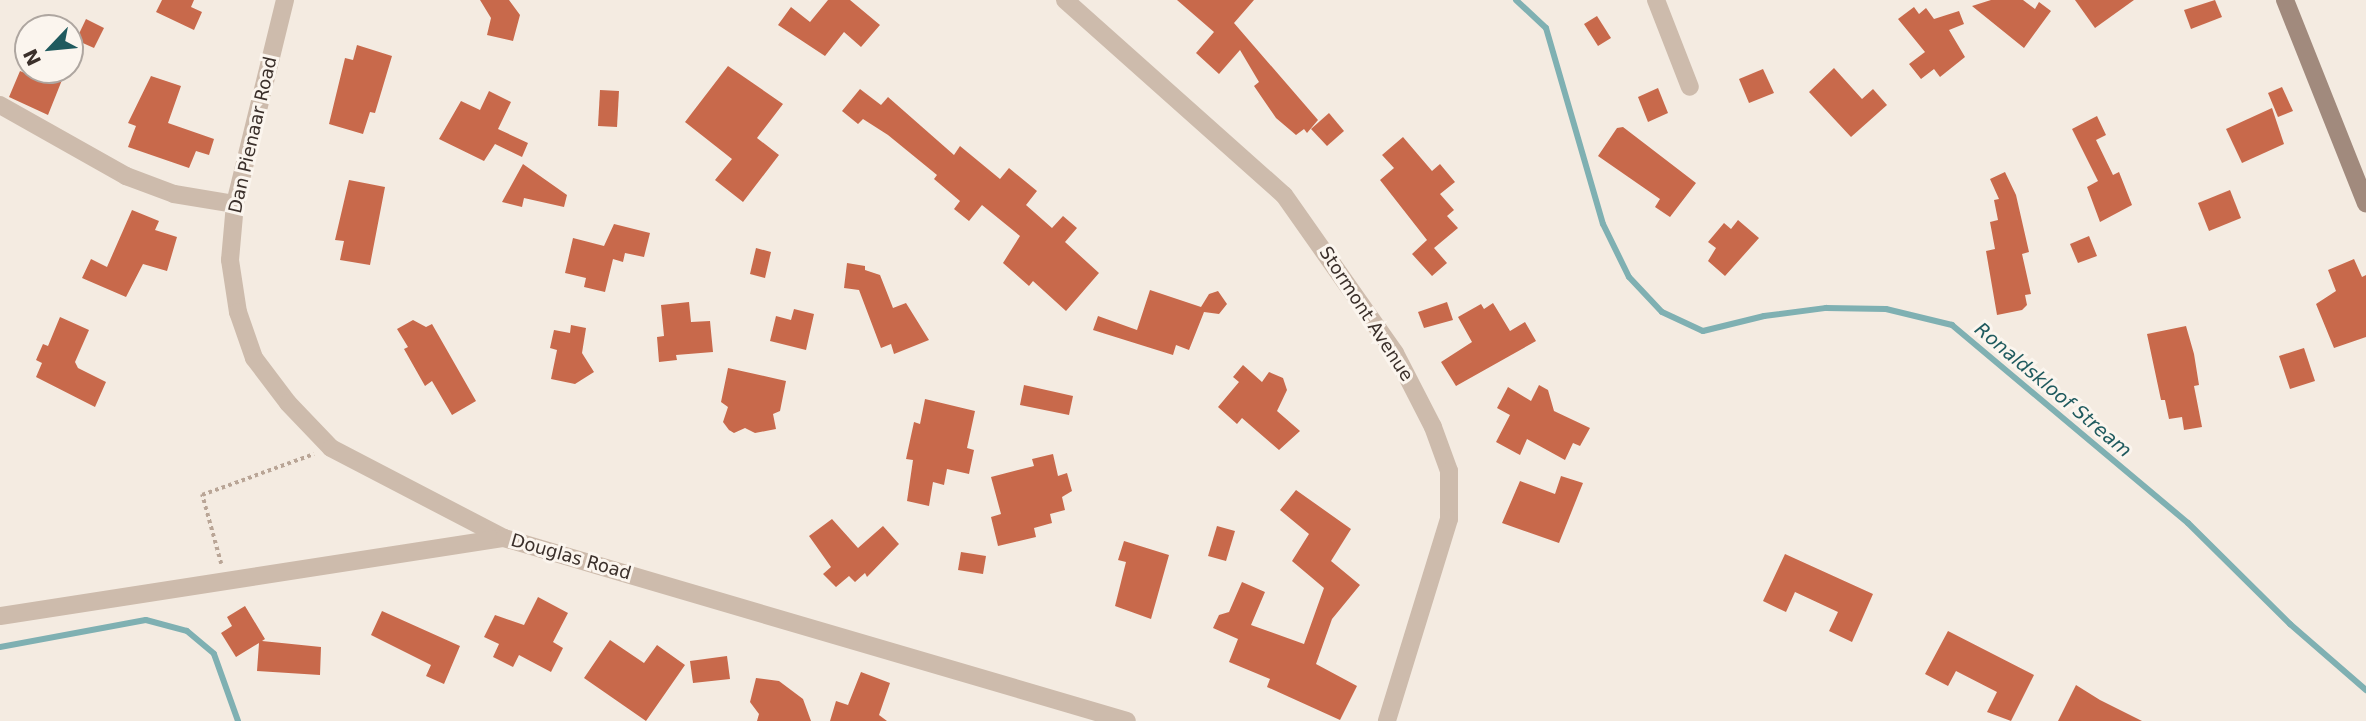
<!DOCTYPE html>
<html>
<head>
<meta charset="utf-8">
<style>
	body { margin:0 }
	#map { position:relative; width:2366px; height:721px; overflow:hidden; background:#f4ebe1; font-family:"DejaVu Sans",sans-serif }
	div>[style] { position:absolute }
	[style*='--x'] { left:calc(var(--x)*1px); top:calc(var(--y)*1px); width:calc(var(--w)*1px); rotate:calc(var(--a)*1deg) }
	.stream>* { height:6px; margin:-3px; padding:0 3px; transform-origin:3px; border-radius:3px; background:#7fb0b2 }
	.building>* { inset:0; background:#c8694b }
	.path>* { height:3.5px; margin-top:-1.75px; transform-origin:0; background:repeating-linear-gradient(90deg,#b9a596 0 3.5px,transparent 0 7px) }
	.street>* { height:18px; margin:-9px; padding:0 9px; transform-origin:9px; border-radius:9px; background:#cdbbac }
	.secondary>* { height:18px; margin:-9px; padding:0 9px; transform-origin:9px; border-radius:9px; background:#a18a7d }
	span { translate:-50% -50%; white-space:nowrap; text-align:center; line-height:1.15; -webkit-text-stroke:6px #fbf5ee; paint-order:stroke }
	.street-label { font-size:18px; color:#3b302b }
	.water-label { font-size:19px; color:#1f5a5e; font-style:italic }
	.north { position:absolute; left:14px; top:14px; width:70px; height:70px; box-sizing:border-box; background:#fbf5ee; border:2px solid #aea6a0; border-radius:50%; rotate:244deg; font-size:19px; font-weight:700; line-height:28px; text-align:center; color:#3b302b }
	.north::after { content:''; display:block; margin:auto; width:24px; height:32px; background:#1f5a5e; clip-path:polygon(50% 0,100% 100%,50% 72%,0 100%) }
</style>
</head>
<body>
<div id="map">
	<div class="stream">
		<i style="--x:1516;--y:0;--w:41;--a:43"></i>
		<i style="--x:1546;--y:28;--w:204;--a:73.8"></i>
		<i style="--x:1603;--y:224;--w:59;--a:63.9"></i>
		<i style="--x:1629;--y:277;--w:48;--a:46.7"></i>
		<i style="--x:1662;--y:312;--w:45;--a:24.9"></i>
		<i style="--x:1703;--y:331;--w:63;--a:-13.8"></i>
		<i style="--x:1764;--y:316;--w:63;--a:-7.4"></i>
		<i style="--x:1826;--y:308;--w:60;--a:1"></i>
		<i style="--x:1886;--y:309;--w:68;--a:13.6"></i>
		<i style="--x:1952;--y:325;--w:308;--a:40"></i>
		<i style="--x:2188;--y:523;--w:144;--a:44.7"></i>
		<i style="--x:2290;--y:624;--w:101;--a:41"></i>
		<i style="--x:0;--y:647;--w:148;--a:-10.5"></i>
		<i style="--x:146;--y:620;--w:42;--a:15"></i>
		<i style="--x:187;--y:631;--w:35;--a:40"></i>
		<i style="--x:214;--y:654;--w:71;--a:70.3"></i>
	</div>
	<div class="building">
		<i style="clip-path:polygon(162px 0,194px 0,191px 7px,202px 12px,194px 30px,156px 12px)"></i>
		<i style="clip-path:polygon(480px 0,509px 0,520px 15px,513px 41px,487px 35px,491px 18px)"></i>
		<i style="clip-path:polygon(828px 0,850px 0,880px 25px,861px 47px,844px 32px,825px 56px,778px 25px,791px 7px,810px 22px)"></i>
		<i style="clip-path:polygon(1177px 0,1254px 0,1234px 23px,1318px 120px,1307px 133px,1304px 129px,1296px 135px,1276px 118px,1254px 86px,1259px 82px,1240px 50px,1219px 74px,1196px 53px,1214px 32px)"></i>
		<i style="clip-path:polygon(1991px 0,2023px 0,2035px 9px,2039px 2px,2051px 11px,2024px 48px,1972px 6px)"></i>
		<i style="clip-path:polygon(2075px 0,2134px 0,2095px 28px)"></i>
		<i style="clip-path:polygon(2215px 0,2222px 17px,2191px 29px,2184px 10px)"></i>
		<i style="clip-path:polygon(1914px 7px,1919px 14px,1926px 8px,1934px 19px,1959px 11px,1964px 24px,1949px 30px,1965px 57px,1940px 77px,1934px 69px,1921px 79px,1909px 64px,1925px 52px,1898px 19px)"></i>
		<i style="clip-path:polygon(1597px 16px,1611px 38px,1598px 46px,1584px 24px)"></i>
		<i style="clip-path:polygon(86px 19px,104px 28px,94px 48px,76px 40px)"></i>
		<i style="clip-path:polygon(357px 45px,392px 56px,375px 113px,370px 112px,363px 134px,329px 124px,345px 58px,353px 60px)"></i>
		<i style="clip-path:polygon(728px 66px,783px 104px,757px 138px,779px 155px,743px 202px,715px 180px,732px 159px,685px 122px)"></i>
		<i style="clip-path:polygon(1834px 68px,1862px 99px,1873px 89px,1887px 105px,1851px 137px,1809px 92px)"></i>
		<i style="clip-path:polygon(1763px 69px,1774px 93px,1749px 103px,1739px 79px)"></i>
		<i style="clip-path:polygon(34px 70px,66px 70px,48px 115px,9px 97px,20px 71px,32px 76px)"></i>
		<i style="clip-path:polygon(151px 76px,181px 86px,168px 123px,214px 139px,209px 155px,196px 151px,189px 168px,128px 147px,136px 126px,128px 123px)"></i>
		<i style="clip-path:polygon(2282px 87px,2293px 111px,2278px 117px,2268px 93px)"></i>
		<i style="clip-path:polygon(1658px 88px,1668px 113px,1648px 122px,1638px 97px)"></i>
		<i style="clip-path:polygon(860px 89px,881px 105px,888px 97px,954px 155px,960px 146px,1000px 179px,1009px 168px,1037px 191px,1026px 205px,1052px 228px,1063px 216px,1077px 228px,1065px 242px,1099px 273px,1066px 311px,1033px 281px,1029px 286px,1003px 263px,1020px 236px,982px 205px,969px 221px,954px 209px,960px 201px,934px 179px,937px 175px,888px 135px,863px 119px,858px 124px,842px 111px)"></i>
		<i style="clip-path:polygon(600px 90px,619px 91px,617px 127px,598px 126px)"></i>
		<i style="clip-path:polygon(489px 91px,511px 102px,498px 129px,528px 143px,522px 157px,495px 144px,484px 161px,439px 139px,461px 101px,480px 110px)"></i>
		<i style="clip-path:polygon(2272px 108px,2284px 144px,2242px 163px,2226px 129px)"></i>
		<i style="clip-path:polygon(1329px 113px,1344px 131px,1327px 146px,1311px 129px)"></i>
		<i style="clip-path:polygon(2097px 116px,2106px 135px,2096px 140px,2113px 175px,2119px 172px,2132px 205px,2100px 222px,2087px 187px,2098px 181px,2072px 129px)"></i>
		<i style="clip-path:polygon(1623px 127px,1696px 183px,1670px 217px,1655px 207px,1660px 199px,1598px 156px,1617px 128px)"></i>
		<i style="clip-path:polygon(1403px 137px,1432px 171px,1440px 164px,1455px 182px,1440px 194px,1454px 210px,1447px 216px,1458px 228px,1434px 248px,1447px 263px,1432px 276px,1412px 254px,1427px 240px,1380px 180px,1394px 168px,1382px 155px)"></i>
		<i style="clip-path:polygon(523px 164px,567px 195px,564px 207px,524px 198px,522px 207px,502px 202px)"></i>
		<i style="clip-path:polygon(2005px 172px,2016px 195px,2029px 252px,2022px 254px,2031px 294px,2025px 295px,2027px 305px,2022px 310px,1997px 315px,1986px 251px,1995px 249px,1990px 222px,1998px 220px,1994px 200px,1999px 199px,1990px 179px)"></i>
		<i style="clip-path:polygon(349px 180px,385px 187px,370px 265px,340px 260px,344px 241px,335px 240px)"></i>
		<i style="clip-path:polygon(2230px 190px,2241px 218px,2209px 231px,2198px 203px)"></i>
		<i style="clip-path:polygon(132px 210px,159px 221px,155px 230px,177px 237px,167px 271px,143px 264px,126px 297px,82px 278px,91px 259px,107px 267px)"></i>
		<i style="clip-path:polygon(1738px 220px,1759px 238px,1725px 276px,1708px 261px,1716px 248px,1708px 242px,1724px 223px,1731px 229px)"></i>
		<i style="clip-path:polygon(614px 224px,650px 233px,644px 257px,625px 253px,623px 262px,613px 259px,605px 292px,584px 287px,586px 278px,565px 273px,573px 238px,604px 246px)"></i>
		<i style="clip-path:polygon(2089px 236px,2097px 256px,2078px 263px,2070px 244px)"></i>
		<i style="clip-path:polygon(756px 248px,771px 252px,765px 278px,750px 274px)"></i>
		<i style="clip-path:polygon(2354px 259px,2362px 277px,2366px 275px,2366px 337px,2334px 348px,2316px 304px,2336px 291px,2328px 270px)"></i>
		<i style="clip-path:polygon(847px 263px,865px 266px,865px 270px,880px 275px,893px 308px,906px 303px,929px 340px,894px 354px,891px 344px,881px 348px,859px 290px,844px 288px)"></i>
		<i style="clip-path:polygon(1150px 290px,1201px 307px,1209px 294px,1218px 291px,1227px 304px,1219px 314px,1204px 312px,1189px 350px,1176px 345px,1173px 355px,1093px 330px,1098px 316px,1137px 330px)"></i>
		<i style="clip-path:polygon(689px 302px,691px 322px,710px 321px,713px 352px,676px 355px,677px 360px,659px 362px,657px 337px,664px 336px,661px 305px)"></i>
		<i style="clip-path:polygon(1447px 302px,1453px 320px,1424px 328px,1418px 312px)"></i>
		<i style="clip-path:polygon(1493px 303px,1510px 331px,1525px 322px,1536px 341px,1456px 386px,1441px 362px,1472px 342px,1458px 317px,1481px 304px,1484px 309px)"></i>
		<i style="clip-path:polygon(794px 309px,814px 314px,806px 350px,770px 341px,776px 316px,791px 320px)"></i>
		<i style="clip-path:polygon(60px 317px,89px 330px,75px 362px,78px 368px,106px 382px,95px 407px,36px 377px,42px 363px,36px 360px,43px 344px,48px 346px)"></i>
		<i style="clip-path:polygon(413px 320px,426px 327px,432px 324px,476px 401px,452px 415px,432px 381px,425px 386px,404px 349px,408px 347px,397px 329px)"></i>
		<i style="clip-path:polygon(571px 325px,586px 328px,582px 353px,594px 372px,575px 384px,551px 379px,557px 350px,550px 348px,554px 330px,570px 333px)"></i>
		<i style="clip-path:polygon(2186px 326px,2194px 354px,2199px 385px,2194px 386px,2202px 427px,2184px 430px,2182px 417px,2169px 419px,2165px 400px,2161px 400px,2147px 334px)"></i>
		<i style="clip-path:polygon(2304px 348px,2315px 381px,2290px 389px,2279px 356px)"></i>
		<i style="clip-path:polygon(1243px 365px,1262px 382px,1269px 372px,1283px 378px,1287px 390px,1277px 411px,1300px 431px,1279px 450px,1242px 418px,1237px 424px,1218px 407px,1239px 382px,1233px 377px)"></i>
		<i style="clip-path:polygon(728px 368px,786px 381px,780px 411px,773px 414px,776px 429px,755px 433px,745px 428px,734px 433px,729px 430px,723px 422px,728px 407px,721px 402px)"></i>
		<i style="clip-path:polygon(1024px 385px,1073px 396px,1069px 415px,1020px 405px)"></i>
		<i style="clip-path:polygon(1539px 385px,1548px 390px,1554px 411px,1590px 428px,1580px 446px,1573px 443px,1565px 460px,1527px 439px,1520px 455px,1496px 442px,1510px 415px,1497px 408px,1508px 387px,1531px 401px)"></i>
		<i style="clip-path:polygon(925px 399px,975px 411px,967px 448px,974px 450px,969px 474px,947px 469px,944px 485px,933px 482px,929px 506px,907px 501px,913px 460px,906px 459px,914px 422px,920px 424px)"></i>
		<i style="clip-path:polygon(1053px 454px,1058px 476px,1067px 473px,1072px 491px,1062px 497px,1065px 510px,1050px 514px,1052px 523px,1034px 528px,1036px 537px,998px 546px,991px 517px,1001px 514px,991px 477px,1034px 466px,1032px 459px)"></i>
		<i style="clip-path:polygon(1561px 476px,1583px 483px,1559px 543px,1502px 523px,1520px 481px,1555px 494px)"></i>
		<i style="clip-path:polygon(1296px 490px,1351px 529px,1331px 561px,1360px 585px,1332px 619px,1316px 664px,1357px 686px,1340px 720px,1267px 687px,1270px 679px,1229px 662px,1238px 639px,1213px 628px,1219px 615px,1229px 612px,1242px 582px,1265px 592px,1251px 625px,1304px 644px,1324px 588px,1292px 561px,1309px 534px,1280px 510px)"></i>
		<i style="clip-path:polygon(832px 519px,858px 548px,883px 526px,899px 544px,867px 577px,865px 573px,855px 582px,849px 576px,836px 587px,823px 574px,831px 567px,809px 536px)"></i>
		<i style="clip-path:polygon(1217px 526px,1235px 531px,1226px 561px,1208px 556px)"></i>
		<i style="clip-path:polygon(1124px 541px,1169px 555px,1151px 619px,1115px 606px,1126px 562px,1118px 560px)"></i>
		<i style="clip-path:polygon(961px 552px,986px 556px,983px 574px,958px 570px)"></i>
		<i style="clip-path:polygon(1785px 554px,1873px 594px,1852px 642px,1829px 631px,1838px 612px,1795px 592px,1786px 612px,1763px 601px)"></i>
		<i style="clip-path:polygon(538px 597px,568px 613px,553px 642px,563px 648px,551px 672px,519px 655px,513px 667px,493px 657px,499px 644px,484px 637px,495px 615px,524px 625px)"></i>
		<i style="clip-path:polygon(245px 606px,265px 639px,262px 641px,321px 647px,320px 675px,257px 671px,259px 643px,236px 657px,221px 633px,232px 626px,227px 617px)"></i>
		<i style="clip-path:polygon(382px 611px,460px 646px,444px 684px,426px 676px,431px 665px,371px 635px)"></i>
		<i style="clip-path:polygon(1948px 631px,2034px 675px,2011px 721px,1987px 712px,1997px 692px,1956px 671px,1948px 686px,1925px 674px)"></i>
		<i style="clip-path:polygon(610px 640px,644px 663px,657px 645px,685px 665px,646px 721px,584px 678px)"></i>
		<i style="clip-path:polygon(727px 656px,730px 679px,693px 683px,690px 661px)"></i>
		<i style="clip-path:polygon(861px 672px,890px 683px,879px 715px,887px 721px,830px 721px,836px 701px,848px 705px)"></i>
		<i style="clip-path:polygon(756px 678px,779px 681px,803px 699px,811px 721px,757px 721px,759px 714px,750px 702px)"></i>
		<i style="clip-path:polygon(2076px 685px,2100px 700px,2142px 721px,2058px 721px)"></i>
	</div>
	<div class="path">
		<i style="--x:221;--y:564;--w:72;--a:-105.4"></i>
		<i style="--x:202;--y:495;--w:119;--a:-20.1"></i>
	</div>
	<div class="street">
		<i style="--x:285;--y:0;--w:210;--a:103.8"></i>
		<i style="--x:235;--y:204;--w:56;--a:95.1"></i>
		<i style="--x:230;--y:260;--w:53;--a:81.3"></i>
		<i style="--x:238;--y:312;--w:49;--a:70.8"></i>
		<i style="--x:254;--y:358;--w:56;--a:52.9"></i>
		<i style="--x:288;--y:403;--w:62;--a:46.3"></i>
		<i style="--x:331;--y:448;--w:195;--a:27.5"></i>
		<i style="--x:1065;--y:0;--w:293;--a:41.7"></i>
		<i style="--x:1284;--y:195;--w:193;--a:54.9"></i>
		<i style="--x:1395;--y:353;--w:83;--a:62.8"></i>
		<i style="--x:1433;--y:427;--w:47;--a:70"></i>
		<i style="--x:1449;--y:471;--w:48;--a:90"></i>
		<i style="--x:1449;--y:519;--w:211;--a:107.1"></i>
		<i style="--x:1656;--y:0;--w:93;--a:68.7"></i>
		<i style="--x:0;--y:105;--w:145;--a:29.4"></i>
		<i style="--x:126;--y:176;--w:51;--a:20.6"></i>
		<i style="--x:174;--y:194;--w:62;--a:9.3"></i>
		<i style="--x:0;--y:616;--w:510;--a:-8.8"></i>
		<i style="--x:504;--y:538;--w:649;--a:16.37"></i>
	</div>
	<div class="secondary">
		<i style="--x:2285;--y:0;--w:219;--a:68.3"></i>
	</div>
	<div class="street-label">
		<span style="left:253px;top:135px;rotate:-77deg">Dan Pienaar Road</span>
		<span style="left:1366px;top:314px;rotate:57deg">Stormont Avenue</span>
		<span style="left:571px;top:557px;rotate:16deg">Douglas Road</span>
	</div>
	<div class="water-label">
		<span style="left:2053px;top:390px;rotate:40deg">Ronaldskloof Stream</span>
	</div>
	<div class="north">N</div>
</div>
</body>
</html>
